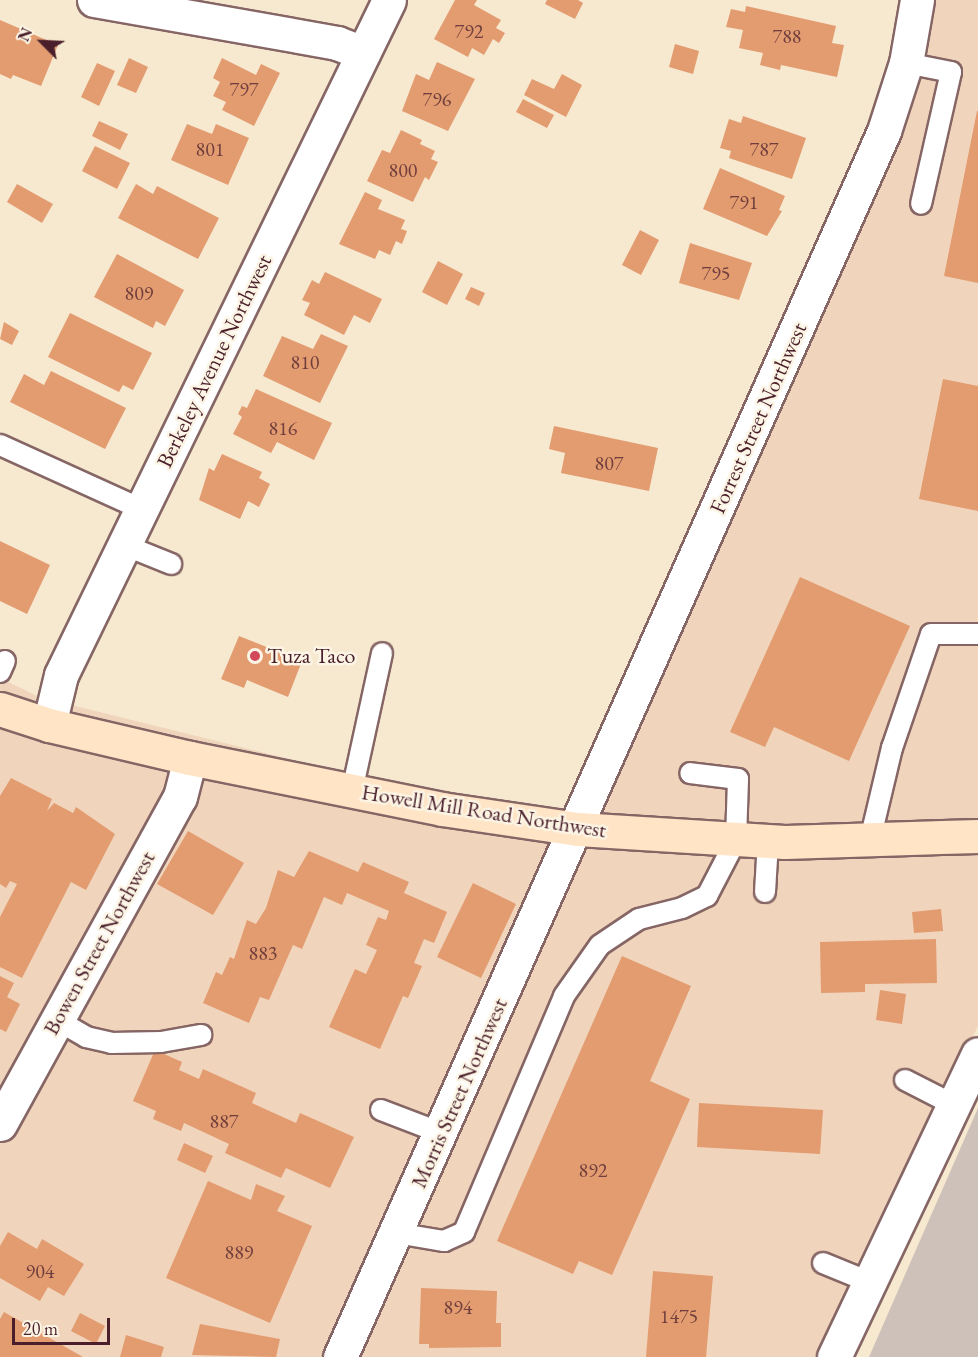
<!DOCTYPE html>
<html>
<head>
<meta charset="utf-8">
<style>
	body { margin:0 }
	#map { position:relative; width:978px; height:1357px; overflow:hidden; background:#f6e9d0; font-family:"EB Garamond",serif }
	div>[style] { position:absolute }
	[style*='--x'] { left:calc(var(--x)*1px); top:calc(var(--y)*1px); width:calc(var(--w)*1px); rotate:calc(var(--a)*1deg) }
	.built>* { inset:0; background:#f0d5bc }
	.industrial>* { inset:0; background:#cec1b9 }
	.building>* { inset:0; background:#e39b70 }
	.roads { filter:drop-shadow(2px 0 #866665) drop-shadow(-2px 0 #866665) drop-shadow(0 2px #866665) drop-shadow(0 -2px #866665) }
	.lane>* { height:20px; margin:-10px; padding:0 10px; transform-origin:10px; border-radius:10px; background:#fff }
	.street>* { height:33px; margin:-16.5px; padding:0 16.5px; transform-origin:16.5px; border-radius:16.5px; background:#fff }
	.secondary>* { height:33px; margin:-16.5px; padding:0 16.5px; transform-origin:16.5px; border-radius:16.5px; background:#ffe4c6 }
	.dots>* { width:16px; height:16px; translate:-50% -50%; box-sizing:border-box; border:3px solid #fcf5e5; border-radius:50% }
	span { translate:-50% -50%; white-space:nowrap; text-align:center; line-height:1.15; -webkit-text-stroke:5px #fcf5e5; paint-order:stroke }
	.number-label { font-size:20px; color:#703e3c }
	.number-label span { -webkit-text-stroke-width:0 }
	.street-label { font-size:22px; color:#4a1f2b }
	.poi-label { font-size:22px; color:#4a1f2b }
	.left { translate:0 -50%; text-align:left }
	.north { position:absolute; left:12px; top:12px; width:60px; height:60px; -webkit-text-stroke:4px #fcf5e5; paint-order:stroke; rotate:294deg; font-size:16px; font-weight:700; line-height:24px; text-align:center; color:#4a1f2b }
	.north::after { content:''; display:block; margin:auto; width:21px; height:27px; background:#4a1f2b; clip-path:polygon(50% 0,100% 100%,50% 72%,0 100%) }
	.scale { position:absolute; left:12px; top:1318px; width:98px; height:27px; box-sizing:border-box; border:3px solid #4a1f2b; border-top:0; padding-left:8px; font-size:18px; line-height:21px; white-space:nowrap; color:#4a1f2b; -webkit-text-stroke:4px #fcf5e5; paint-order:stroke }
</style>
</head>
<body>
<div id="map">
	<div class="built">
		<i style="clip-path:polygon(905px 0,978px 0,978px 1026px,821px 1357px,0 1357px,0 678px,39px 697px,572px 829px,907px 35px)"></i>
	</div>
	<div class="industrial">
		<i style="clip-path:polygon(978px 1108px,978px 1357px,869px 1357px)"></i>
	</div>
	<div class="building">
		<i style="clip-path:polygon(455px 0,477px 0,474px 5px,501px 20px,496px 28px,505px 33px,499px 43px,493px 39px,484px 55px,472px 48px,468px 57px,434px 39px)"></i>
		<i style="clip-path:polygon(547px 0,578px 0,583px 3px,575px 19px,545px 4px)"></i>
		<i style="clip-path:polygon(746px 6px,836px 26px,832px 43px,844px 45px,837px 77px,781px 65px,780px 70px,760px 65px,763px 53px,739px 48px,743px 30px,726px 27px,731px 9px,745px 12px)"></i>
		<i style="clip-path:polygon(0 20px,58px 45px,41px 86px,13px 75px,11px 79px,0 74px)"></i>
		<i style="clip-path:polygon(675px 44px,699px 51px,693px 74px,669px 67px)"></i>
		<i style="clip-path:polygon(129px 58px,148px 67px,136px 93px,117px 85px)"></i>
		<i style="clip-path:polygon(222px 58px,256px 75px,261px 64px,280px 73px,254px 126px,222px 110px,226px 102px,213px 96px,220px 82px,213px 78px)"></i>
		<i style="clip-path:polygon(437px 62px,475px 79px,448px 131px,402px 111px,416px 74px,429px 80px)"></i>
		<i style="clip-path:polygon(97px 63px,115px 71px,99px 106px,81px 97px)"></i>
		<i style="clip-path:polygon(562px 74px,582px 85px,566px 117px,524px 95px,532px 79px,554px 89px)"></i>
		<i style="clip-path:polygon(523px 99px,554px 115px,547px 128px,516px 112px)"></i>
		<i style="clip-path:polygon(977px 111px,978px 111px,978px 283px,944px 276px)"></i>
		<i style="clip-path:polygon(743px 116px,806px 138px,792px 179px,729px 158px,731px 151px,720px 148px,729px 119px,741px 123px)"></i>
		<i style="clip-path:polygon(99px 121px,128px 134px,120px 150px,92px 136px)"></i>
		<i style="clip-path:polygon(187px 124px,212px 134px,216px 124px,249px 138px,228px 185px,171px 160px)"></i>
		<i style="clip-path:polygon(401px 130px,422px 140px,420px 144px,435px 151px,431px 159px,438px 162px,429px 180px,425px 177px,413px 202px,367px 181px,382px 150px,390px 153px)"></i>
		<i style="clip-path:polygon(95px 146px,130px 163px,117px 189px,82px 171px)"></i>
		<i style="clip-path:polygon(720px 168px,785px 196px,779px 210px,782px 211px,767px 236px,703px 209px)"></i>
		<i style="clip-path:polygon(17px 184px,53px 204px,42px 223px,7px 202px)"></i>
		<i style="clip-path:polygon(136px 184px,153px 194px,157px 186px,219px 218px,198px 259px,118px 218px)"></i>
		<i style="clip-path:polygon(365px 192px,382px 200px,378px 209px,405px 220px,401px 229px,407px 231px,402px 244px,396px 241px,390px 255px,379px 250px,375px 259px,339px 244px)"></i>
		<i style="clip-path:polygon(640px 230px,659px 240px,641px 275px,622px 265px)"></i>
		<i style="clip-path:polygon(690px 243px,752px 263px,739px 300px,679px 283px)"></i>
		<i style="clip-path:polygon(117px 254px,184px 290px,165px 326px,156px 321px,153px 328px,94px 297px)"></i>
		<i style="clip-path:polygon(438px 261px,463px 274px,447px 305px,422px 292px)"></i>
		<i style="clip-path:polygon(325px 272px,382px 299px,370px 323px,354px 315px,344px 335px,304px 315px,310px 303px,302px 300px,312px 280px,319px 284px)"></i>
		<i style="clip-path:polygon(471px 287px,485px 293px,479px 306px,465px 299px)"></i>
		<i style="clip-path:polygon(70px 313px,152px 353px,133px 390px,123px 385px,119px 392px,48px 357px)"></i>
		<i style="clip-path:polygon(4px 322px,19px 331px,12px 345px,0 339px)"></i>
		<i style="clip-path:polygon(321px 334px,348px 346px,320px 403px,263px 376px,282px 336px,313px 349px)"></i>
		<i style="clip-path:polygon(51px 371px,126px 408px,105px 449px,10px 402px,24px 374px,44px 385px)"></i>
		<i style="clip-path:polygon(943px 379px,978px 386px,978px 511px,919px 499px)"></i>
		<i style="clip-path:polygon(256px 389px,332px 423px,314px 460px,277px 442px,271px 453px,233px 434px,242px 417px,238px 414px,242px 406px,247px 408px)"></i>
		<i style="clip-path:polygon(554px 426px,658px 448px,649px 491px,561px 473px,565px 453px,549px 449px)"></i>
		<i style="clip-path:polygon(222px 454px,262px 472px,259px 478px,270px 484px,259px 507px,248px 501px,240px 519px,199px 500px,209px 468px,214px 471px)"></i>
		<i style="clip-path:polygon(0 541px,50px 565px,27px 614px,0 601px)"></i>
		<i style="clip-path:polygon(800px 577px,910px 626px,849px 761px,774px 727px,765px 747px,730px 732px)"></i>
		<i style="clip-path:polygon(239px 636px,302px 661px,288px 697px,247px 680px,244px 688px,221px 679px)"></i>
		<i style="clip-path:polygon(11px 778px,52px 799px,47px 811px,54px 803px,73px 813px,76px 807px,115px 834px,86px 890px,71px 882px,22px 978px,0 967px,0 917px,17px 884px,10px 881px,6px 888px,0 884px,0 796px)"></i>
		<i style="clip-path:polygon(188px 831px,244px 863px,213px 915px,157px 884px)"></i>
		<i style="clip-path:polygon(309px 851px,358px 872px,363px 862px,409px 882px,404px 893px,447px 912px,434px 943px,424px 939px,414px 963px,422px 966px,408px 998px,403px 996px,380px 1049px,329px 1027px,355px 969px,366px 974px,377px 950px,366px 945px,378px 917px,386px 920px,389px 911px,347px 893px,342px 905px,324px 897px,302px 949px,293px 945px,269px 1000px,260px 997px,249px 1023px,203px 1003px,216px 972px,222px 975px,230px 957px,234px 959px,247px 920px,256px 924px,266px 908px,278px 870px,294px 877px)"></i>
		<i style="clip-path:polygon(473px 883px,516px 904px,481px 978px,437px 957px)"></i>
		<i style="clip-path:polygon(941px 909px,943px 931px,914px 933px,912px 912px)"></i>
		<i style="clip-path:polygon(936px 939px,937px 983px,865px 984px,865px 992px,821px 993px,820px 942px)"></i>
		<i style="clip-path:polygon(622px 956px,691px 986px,650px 1081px,690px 1099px,612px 1275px,579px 1261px,573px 1274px,497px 1241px)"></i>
		<i style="clip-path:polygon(0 976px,14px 983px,7px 997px,20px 1004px,6px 1032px,0 1029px)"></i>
		<i style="clip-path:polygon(880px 990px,906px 994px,902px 1024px,876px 1020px)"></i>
		<i style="clip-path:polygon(155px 1050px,182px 1062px,179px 1070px,199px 1079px,203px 1069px,256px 1093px,252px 1103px,296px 1123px,300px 1113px,354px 1137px,330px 1188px,286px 1168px,281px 1178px,225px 1153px,229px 1144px,184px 1123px,181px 1131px,153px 1119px,156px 1111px,133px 1101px)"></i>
		<i style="clip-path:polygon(699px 1103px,823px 1110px,820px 1154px,697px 1147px)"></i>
		<i style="clip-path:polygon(184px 1143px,213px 1156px,205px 1173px,177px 1160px)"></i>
		<i style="clip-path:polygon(208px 1181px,251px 1200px,256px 1184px,285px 1196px,277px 1211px,312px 1226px,270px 1323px,166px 1278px)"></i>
		<i style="clip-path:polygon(8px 1232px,37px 1249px,42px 1239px,84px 1264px,64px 1296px,48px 1287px,40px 1301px,0 1278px,0 1246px)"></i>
		<i style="clip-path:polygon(653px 1271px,713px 1276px,706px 1357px,646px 1357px)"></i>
		<i style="clip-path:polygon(421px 1288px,497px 1291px,496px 1323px,501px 1323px,501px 1347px,429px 1348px,429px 1344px,419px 1344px)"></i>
		<i style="clip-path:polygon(4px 1312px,83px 1357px,0 1357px,0 1319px)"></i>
		<i style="clip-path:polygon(80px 1313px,105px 1326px,96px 1344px,71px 1331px)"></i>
		<i style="clip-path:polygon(200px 1324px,280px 1339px,276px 1357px,192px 1355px)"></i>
		<i style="clip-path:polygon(126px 1335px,164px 1347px,161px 1357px,120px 1357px)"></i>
	</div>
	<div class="roads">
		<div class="lane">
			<i style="--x:906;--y:63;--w:46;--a:11.3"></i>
			<i style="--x:951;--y:72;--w:135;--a:102.8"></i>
			<i style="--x:0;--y:445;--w:155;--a:24.4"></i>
			<i style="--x:124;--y:545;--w:51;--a:22"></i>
			<i style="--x:0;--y:672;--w:12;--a:-66"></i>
			<i style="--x:352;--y:791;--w:141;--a:-77.7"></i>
			<i style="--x:870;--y:840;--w:95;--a:-76.6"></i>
			<i style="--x:892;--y:748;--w:120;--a:-71.1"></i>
			<i style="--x:931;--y:634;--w:47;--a:0"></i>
			<i style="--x:765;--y:892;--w:51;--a:-86.6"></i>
			<i style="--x:57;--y:1020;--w:34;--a:30"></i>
			<i style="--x:86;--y:1037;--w:26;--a:13"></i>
			<i style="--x:111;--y:1043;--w:50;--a:-1.1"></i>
			<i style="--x:161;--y:1042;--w:41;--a:-9.9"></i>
			<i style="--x:905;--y:1080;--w:55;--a:27"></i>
			<i style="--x:381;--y:1110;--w:64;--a:21"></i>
			<i style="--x:396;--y:1233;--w:49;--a:9.5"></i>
			<i style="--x:444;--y:1241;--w:22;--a:-24"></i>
			<i style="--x:464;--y:1232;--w:256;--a:-67"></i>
			<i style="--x:564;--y:996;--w:62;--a:-54.8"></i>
			<i style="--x:600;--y:945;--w:47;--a:-33.7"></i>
			<i style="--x:639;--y:919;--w:44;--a:-14.3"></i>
			<i style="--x:682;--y:908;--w:28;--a:-26"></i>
			<i style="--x:707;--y:896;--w:63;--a:-62.6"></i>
			<i style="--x:736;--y:840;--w:61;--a:-88.1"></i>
			<i style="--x:738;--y:779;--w:48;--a:-172.9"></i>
			<i style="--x:823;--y:1263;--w:50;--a:22.4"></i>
		</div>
		<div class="street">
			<i style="--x:94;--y:0;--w:247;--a:10"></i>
			<i style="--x:337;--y:43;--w:28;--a:21"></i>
			<i style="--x:49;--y:725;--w:51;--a:-76.5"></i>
			<i style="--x:61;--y:675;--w:750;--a:-64.08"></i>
			<i style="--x:0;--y:1124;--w:373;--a:-61.2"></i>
			<i style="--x:180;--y:797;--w:40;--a:-75.6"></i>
			<i style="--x:340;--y:1357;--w:1341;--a:-66.07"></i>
			<i style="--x:884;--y:131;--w:71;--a:-72.1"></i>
			<i style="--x:906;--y:63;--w:64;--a:-80.1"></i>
			<i style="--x:834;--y:1357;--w:335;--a:-64.6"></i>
		</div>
		<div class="secondary">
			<i style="--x:0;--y:709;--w:52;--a:18.1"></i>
			<i style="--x:49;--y:725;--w:145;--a:13.2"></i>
			<i style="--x:190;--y:758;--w:257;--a:11.4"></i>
			<i style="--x:442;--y:809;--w:137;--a:8.4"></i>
			<i style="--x:578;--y:829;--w:207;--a:3.6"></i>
			<i style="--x:785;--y:842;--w:193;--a:-1.8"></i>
		</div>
	</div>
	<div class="dots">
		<i style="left:255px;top:656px;background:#d1495b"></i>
	</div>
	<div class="number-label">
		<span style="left:469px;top:31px">792</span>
		<span style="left:787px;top:36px">788</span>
		<span style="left:244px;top:89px">797</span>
		<span style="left:437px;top:99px">796</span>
		<span style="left:210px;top:149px">801</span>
		<span style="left:764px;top:149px">787</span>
		<span style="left:403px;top:170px">800</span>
		<span style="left:744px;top:202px">791</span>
		<span style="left:716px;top:273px">795</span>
		<span style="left:139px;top:293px">809</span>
		<span style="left:305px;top:362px">810</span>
		<span style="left:283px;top:428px">816</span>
		<span style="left:609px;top:463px">807</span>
		<span style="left:263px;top:953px">883</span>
		<span style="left:224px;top:1121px">887</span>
		<span style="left:593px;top:1170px">892</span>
		<span style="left:239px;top:1252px">889</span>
		<span style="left:40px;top:1271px">904</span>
		<span style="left:458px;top:1307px">894</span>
		<span style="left:679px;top:1316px">1475</span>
	</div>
	<div class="street-label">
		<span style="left:214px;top:361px;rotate:-64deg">Berkeley Avenue Northwest</span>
		<span style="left:758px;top:418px;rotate:-66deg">Forrest Street Northwest</span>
		<span style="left:484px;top:811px;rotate:9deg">Howell Mill Road Northwest</span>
		<span style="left:99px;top:943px;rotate:-61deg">Bowen Street Northwest</span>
		<span style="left:459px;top:1093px;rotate:-66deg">Morris Street Northwest</span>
	</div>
	<div class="poi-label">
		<span class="left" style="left:267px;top:656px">Tuza Taco</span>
	</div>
	<div class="north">N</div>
	<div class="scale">20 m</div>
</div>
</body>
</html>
